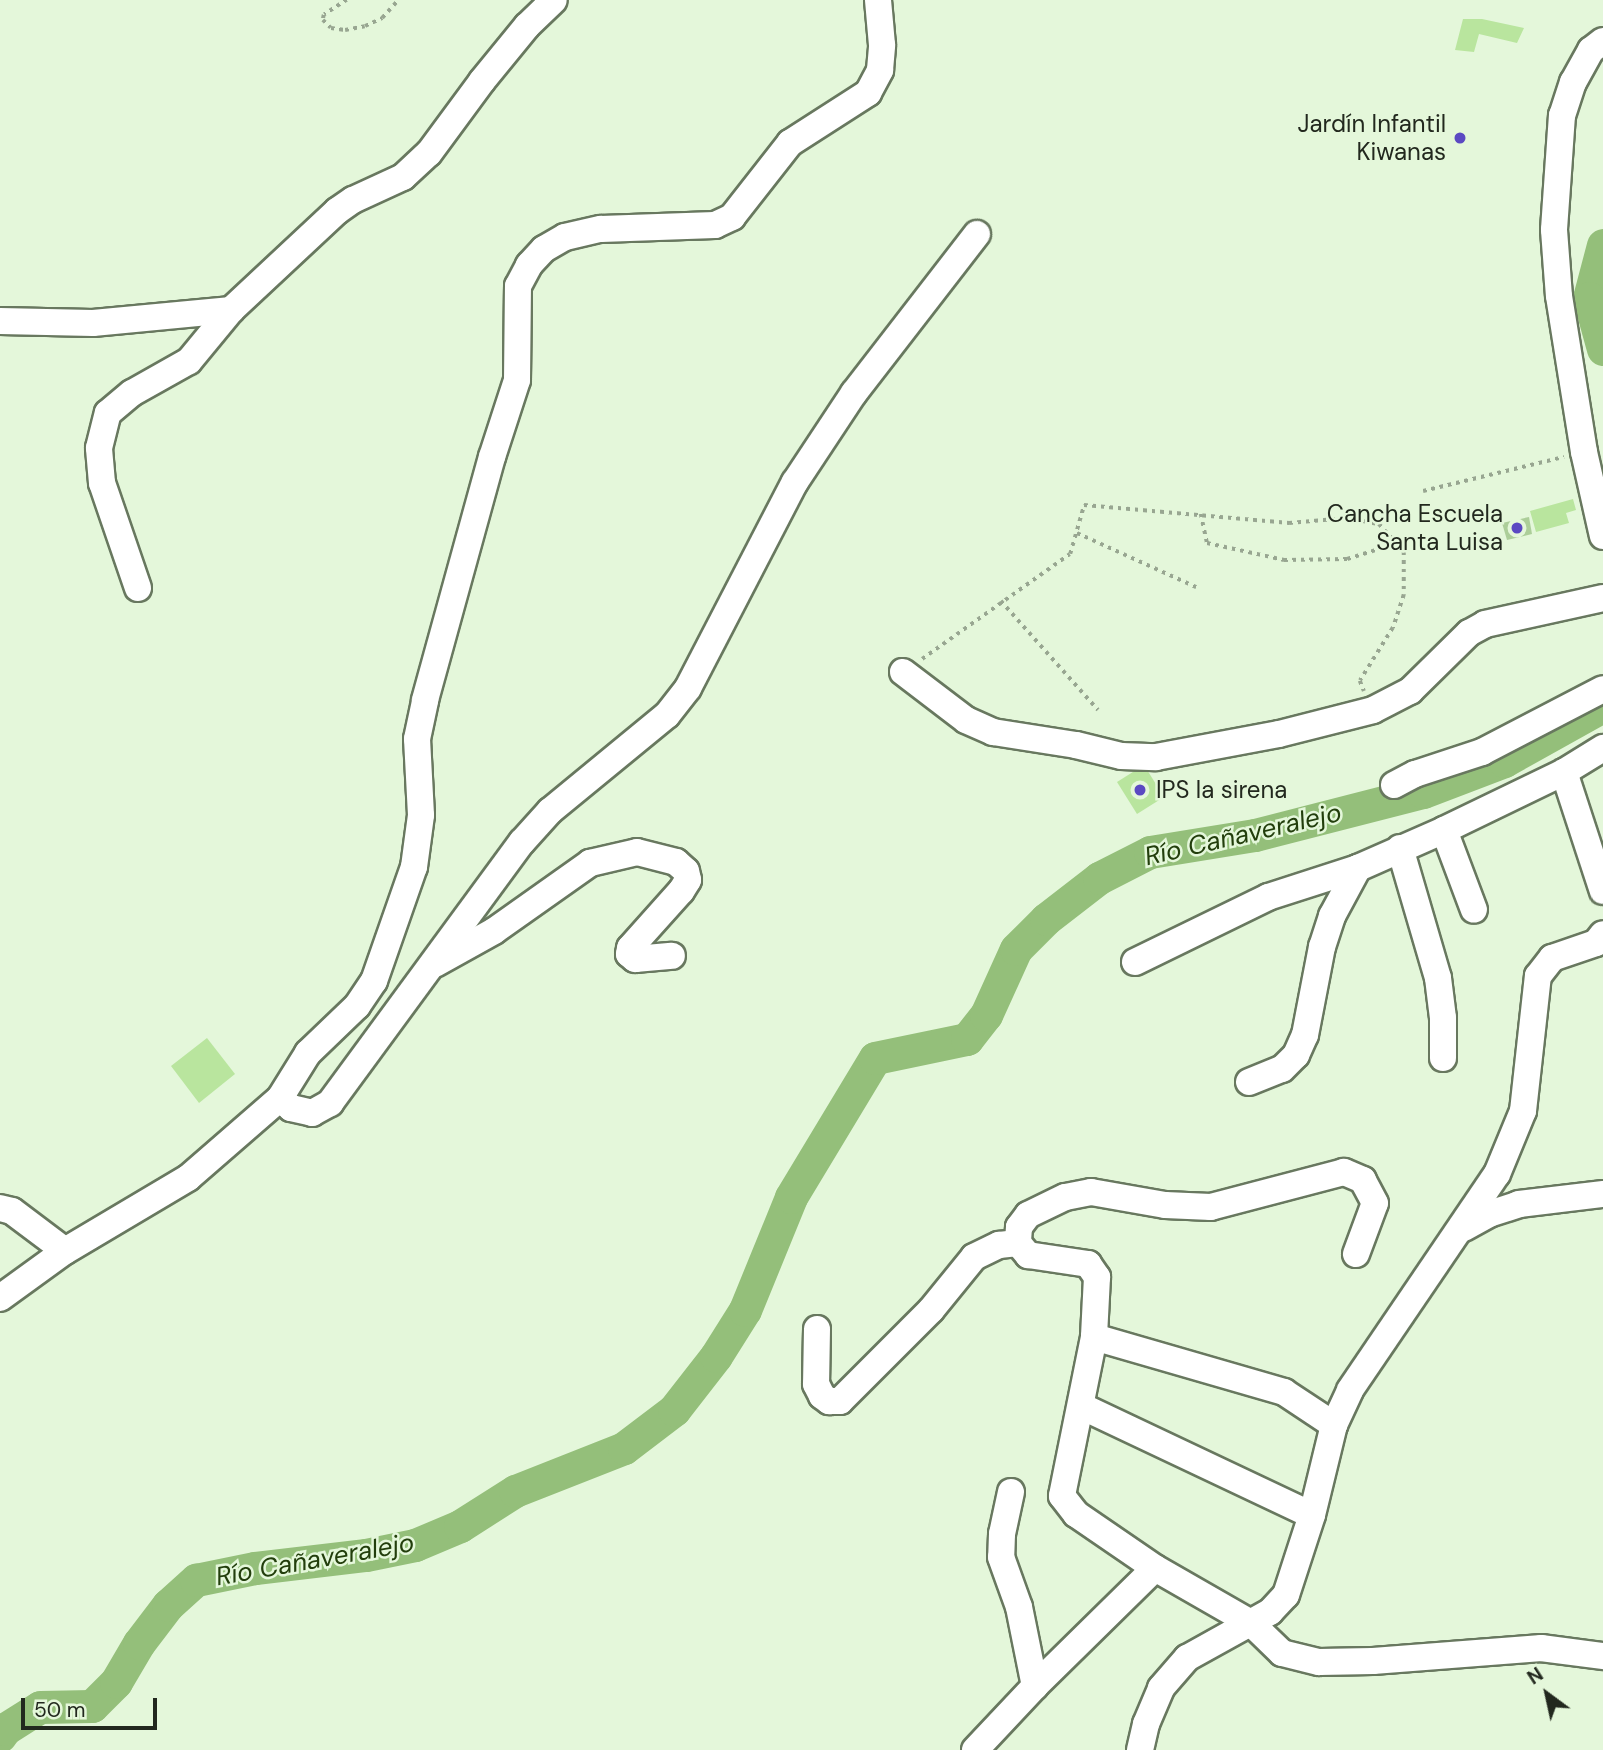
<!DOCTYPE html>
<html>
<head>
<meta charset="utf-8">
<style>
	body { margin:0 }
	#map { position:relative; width:1603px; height:1750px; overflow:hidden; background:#e4f7da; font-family:"DM Sans",sans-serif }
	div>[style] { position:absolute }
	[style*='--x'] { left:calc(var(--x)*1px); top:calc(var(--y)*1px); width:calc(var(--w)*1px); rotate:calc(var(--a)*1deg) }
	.green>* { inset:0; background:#acce99 }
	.river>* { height:33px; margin:-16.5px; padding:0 16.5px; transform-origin:16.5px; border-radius:16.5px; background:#94bf7a }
	.building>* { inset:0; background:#b9e59e }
	.path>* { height:3.5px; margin-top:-1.75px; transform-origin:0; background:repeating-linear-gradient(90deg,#98a691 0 3.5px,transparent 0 8.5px) }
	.roads { filter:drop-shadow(2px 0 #68785f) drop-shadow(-2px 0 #68785f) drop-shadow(0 2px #68785f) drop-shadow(0 -2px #68785f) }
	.minor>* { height:26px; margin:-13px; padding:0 13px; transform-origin:13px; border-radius:13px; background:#fff }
	.dots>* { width:19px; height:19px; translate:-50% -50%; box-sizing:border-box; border:4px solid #e4f7da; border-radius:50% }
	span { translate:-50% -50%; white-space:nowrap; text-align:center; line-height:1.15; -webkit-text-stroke:5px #e4f7da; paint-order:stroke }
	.poi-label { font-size:24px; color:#22281e }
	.right { translate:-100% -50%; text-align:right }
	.left { translate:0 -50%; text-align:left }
	.water-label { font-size:26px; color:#223e0c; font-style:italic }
	.north { position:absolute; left:1512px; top:1659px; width:70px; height:70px; -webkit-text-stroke:5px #e4f7da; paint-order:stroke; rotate:327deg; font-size:19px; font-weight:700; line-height:28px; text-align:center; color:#22281e }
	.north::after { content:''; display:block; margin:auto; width:24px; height:32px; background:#22281e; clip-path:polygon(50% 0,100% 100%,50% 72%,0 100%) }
	.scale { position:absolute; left:21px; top:1698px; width:136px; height:32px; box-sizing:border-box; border:4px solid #22281e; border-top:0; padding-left:9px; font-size:21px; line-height:24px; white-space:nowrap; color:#22281e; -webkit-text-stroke:5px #e4f7da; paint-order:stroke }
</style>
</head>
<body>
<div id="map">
	<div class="green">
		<i style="clip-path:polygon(1529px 517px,1532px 534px,1507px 540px,1502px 523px)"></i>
	</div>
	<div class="river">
		<i style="--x:1603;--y:245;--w:55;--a:104.8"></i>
		<i style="--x:1589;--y:298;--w:53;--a:74.6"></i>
		<i style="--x:0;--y:1736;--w:9;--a:-54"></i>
		<i style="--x:5;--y:1729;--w:41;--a:-32.2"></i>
		<i style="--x:40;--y:1707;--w:52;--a:-1.1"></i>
		<i style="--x:92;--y:1706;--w:34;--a:-45"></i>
		<i style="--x:116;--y:1682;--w:45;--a:-59.5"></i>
		<i style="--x:139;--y:1643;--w:48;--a:-52.7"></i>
		<i style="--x:168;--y:1605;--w:38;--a:-42"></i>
		<i style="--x:196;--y:1580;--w:60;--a:-11.5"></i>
		<i style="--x:255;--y:1568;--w:112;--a:-6.7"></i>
		<i style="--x:366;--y:1555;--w:50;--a:-11.5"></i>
		<i style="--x:415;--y:1545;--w:49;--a:-22.9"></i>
		<i style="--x:460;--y:1526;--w:65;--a:-32.5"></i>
		<i style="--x:515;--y:1491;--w:117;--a:-21.5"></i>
		<i style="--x:624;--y:1448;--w:63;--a:-37.2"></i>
		<i style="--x:674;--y:1410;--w:68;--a:-52.1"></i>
		<i style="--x:716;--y:1356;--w:54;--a:-57.8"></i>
		<i style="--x:745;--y:1310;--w:122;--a:-67.8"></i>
		<i style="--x:791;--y:1197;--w:162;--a:-58.9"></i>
		<i style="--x:875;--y:1058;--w:94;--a:-11.7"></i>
		<i style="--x:967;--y:1039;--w:31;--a:-52"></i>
		<i style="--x:986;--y:1015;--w:72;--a:-65.6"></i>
		<i style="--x:1016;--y:949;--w:42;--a:-45"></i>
		<i style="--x:1046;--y:919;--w:67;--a:-37.7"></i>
		<i style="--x:1099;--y:878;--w:57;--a:-27"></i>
		<i style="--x:1150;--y:852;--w:106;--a:-9.2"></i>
		<i style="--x:1255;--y:835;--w:173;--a:-14.4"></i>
		<i style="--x:1423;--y:792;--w:87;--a:-20.9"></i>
		<i style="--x:1504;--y:761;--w:113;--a:-29.1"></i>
	</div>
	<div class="building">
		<i style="clip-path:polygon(1463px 19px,1482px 19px,1524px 28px,1517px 43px,1479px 34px,1474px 52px,1455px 50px)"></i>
		<i style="clip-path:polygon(1573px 499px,1576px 510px,1566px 513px,1569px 523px,1536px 532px,1530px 511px)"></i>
		<i style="clip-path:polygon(1144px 765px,1164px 797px,1137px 814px,1117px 782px)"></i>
		<i style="clip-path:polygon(207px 1038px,235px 1074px,199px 1103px,171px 1066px)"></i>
	</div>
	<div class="path">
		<i style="--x:347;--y:0;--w:27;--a:147"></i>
		<i style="--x:324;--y:15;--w:5;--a:101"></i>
		<i style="--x:323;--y:20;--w:11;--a:45"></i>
		<i style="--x:331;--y:28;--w:14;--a:8"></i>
		<i style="--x:345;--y:30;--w:20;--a:-11"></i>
		<i style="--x:365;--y:26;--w:19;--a:-25"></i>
		<i style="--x:382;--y:18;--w:24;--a:-48"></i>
		<i style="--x:1423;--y:491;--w:145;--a:-13.6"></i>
		<i style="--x:1201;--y:514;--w:30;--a:78"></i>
		<i style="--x:1207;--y:543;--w:79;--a:12.4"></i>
		<i style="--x:1284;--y:560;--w:63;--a:-0.9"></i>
		<i style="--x:1347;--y:559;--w:53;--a:-17.4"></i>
		<i style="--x:1077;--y:533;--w:131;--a:24.4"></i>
		<i style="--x:1001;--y:601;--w:146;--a:48.3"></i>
		<i style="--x:922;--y:659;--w:181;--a:-35.4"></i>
		<i style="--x:1070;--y:554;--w:51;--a:-74.1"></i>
		<i style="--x:1084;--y:505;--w:206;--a:5"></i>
		<i style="--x:1289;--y:523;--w:58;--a:-4.9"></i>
		<i style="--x:1347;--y:518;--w:33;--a:11"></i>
		<i style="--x:1379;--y:524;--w:38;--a:48"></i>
		<i style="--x:1404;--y:552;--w:43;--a:90"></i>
		<i style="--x:1404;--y:595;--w:35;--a:108"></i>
		<i style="--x:1393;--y:628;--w:62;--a:121.9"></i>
		<i style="--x:1360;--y:681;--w:11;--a:68"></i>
	</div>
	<div class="roads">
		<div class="minor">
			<i style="--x:1603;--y:41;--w:15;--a:143"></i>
			<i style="--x:1591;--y:50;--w:37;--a:119"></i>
			<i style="--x:1573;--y:82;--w:35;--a:108"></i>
			<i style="--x:1562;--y:115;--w:115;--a:94"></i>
			<i style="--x:1554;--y:230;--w:66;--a:85.7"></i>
			<i style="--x:1559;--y:296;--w:158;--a:80.9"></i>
			<i style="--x:1584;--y:452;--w:86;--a:77.3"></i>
			<i style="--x:0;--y:321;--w:93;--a:1.2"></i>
			<i style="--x:93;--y:323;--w:139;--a:-5.4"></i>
			<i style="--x:231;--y:310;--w:145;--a:-43"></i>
			<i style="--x:337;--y:211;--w:19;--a:-35"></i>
			<i style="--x:353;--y:200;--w:55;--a:-24.7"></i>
			<i style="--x:403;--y:177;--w:35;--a:-43"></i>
			<i style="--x:429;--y:153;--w:89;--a:-53.6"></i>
			<i style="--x:482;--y:81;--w:71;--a:-50.7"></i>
			<i style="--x:527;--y:26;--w:37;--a:-44"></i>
			<i style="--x:138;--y:588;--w:111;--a:-108.9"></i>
			<i style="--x:102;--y:483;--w:35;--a:-95"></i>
			<i style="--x:99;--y:448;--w:36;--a:-76"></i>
			<i style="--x:108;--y:413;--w:31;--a:-40"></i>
			<i style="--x:132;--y:393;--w:65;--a:-29.3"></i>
			<i style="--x:189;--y:361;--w:66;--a:-50.5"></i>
			<i style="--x:903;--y:672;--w:79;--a:37.3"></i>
			<i style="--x:966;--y:720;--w:30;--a:24"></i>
			<i style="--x:993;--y:732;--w:84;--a:8.9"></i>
			<i style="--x:1076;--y:745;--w:46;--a:13.7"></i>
			<i style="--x:1121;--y:756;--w:35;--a:2"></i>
			<i style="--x:1156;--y:757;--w:125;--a:-10.6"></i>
			<i style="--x:1279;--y:734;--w:97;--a:-14.3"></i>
			<i style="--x:1373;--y:710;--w:42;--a:-27.2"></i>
			<i style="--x:1410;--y:691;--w:83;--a:-44.5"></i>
			<i style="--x:1469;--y:633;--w:18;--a:-29"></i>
			<i style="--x:1485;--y:624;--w:121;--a:-12.4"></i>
			<i style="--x:1564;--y:772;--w:125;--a:71.9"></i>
			<i style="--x:1394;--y:785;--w:24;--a:-28"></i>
			<i style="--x:1415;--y:774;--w:71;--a:-18.2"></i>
			<i style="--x:1482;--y:752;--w:136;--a:-27.5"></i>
			<i style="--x:1444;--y:830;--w:85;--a:69.4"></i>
			<i style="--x:1400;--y:848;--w:135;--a:73.7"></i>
			<i style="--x:1438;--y:978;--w:40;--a:82.9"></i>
			<i style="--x:1443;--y:1018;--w:40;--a:90"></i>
			<i style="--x:1135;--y:962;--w:148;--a:-26"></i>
			<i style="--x:1268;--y:897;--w:95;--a:-17.9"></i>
			<i style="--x:1358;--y:868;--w:94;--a:-23.8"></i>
			<i style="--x:1444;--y:830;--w:133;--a:-25.8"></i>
			<i style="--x:1564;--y:772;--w:46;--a:-31.6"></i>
			<i style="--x:435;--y:964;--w:68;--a:-29.2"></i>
			<i style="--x:494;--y:931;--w:118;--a:-35.3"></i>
			<i style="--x:590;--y:863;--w:48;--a:-13.2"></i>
			<i style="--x:637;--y:852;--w:40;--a:14.4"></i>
			<i style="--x:676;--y:862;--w:13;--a:42"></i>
			<i style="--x:686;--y:871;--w:9;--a:77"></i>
			<i style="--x:688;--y:880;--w:13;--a:122"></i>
			<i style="--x:681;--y:891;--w:76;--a:131.8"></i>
			<i style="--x:630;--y:948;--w:6;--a:99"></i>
			<i style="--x:629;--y:954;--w:8;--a:40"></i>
			<i style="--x:635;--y:959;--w:37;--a:-5"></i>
			<i style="--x:1249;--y:1082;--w:35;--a:-22"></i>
			<i style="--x:1282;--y:1069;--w:20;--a:-45"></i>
			<i style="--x:1296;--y:1055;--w:22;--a:-66"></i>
			<i style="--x:1305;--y:1035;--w:90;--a:-79.1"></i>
			<i style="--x:1322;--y:947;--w:33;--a:-72"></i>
			<i style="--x:1332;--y:916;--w:55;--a:-61.6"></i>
			<i style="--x:280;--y:1098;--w:15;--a:42"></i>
			<i style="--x:291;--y:1108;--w:22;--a:13"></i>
			<i style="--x:312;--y:1113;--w:21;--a:-29"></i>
			<i style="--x:330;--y:1103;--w:324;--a:-53.7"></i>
			<i style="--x:522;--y:842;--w:42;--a:-47.9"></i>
			<i style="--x:550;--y:811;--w:151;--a:-39.4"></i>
			<i style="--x:667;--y:715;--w:34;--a:-52"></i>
			<i style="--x:688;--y:688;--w:232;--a:-62.6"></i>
			<i style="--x:795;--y:482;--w:107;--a:-56.5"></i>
			<i style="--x:854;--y:393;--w:201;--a:-52.3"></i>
			<i style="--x:0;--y:1208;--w:12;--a:14"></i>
			<i style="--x:12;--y:1211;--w:66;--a:37"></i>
			<i style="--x:1464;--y:1228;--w:29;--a:-29"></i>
			<i style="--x:1489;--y:1214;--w:32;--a:-18"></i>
			<i style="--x:1519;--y:1204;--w:85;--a:-6.8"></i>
			<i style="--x:1356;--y:1254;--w:54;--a:-69.6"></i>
			<i style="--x:1375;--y:1203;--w:26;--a:-118"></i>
			<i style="--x:1363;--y:1180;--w:21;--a:-157"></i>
			<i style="--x:1344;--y:1172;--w:138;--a:165.3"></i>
			<i style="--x:1211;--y:1207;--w:46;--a:-177.5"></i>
			<i style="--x:1165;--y:1205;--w:75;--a:-170"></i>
			<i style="--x:1091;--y:1192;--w:26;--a:169"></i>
			<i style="--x:1065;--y:1197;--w:41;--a:154.1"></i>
			<i style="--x:1028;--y:1215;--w:15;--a:127"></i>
			<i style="--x:1019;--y:1227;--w:16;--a:94"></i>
			<i style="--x:1018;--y:1243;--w:16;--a:50"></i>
			<i style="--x:1028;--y:1255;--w:61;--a:8.5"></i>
			<i style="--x:1088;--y:1264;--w:16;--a:55"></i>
			<i style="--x:1097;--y:1277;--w:60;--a:92.9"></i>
			<i style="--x:1094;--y:1337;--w:162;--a:101.4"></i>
			<i style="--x:1062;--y:1496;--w:23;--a:52"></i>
			<i style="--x:1076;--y:1514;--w:96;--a:34.4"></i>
			<i style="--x:1155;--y:1568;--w:111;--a:29.8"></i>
			<i style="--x:1251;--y:1623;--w:43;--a:44.1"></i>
			<i style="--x:1282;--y:1653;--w:38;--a:14"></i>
			<i style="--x:1319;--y:1662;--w:54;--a:-1.1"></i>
			<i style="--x:1373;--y:1661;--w:169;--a:-4.4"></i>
			<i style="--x:1541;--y:1648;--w:63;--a:7.4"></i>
			<i style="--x:0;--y:1298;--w:80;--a:-35.9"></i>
			<i style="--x:65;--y:1251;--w:143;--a:-30.7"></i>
			<i style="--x:188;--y:1178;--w:122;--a:-41"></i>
			<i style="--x:280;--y:1098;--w:53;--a:-58.1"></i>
			<i style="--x:308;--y:1053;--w:68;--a:-43.8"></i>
			<i style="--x:357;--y:1006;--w:30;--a:-56"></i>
			<i style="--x:374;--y:981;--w:121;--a:-70.7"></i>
			<i style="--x:414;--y:867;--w:52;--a:-82.3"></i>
			<i style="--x:421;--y:815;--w:76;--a:-93"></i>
			<i style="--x:417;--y:739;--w:40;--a:-78"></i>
			<i style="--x:425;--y:700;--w:252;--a:-74.6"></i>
			<i style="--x:492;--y:457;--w:81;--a:-72"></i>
			<i style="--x:517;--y:380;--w:94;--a:-89.4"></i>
			<i style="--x:518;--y:286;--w:24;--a:-62"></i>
			<i style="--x:529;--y:265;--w:22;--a:-47"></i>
			<i style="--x:544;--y:249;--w:24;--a:-30"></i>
			<i style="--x:565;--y:237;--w:37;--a:-13"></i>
			<i style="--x:601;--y:229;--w:114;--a:-2"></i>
			<i style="--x:715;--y:225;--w:19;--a:-25"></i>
			<i style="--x:732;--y:217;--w:94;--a:-51.9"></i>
			<i style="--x:790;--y:143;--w:93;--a:-32.7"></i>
			<i style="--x:868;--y:93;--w:26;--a:-62"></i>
			<i style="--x:880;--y:70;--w:25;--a:-85"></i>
			<i style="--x:882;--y:45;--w:45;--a:-95.1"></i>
			<i style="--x:817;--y:1329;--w:55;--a:91"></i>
			<i style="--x:816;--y:1384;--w:13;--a:63"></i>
			<i style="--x:822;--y:1396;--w:9;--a:36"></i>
			<i style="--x:829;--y:1401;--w:11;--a:0"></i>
			<i style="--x:840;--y:1401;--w:129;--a:-45"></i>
			<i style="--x:931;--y:1310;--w:68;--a:-50.9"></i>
			<i style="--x:974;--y:1257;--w:28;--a:-26"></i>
			<i style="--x:999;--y:1245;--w:19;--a:-6"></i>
			<i style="--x:1094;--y:1337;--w:198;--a:16.1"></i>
			<i style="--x:1284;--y:1392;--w:60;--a:33.4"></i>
			<i style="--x:1081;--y:1406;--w:255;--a:25.3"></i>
			<i style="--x:1011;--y:1492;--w:43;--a:102.1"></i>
			<i style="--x:1002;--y:1534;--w:23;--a:92"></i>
			<i style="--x:1001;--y:1557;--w:53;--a:70.2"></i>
			<i style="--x:1019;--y:1607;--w:81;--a:78.6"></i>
			<i style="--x:975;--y:1750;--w:88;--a:-46.8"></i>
			<i style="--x:1035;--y:1686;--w:168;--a:-44.5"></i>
			<i style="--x:1140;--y:1750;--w:27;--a:-77"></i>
			<i style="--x:1146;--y:1724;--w:39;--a:-67"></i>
			<i style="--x:1161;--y:1688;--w:40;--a:-49"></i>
			<i style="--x:1187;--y:1658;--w:95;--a:-29"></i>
			<i style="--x:1270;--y:1612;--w:23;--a:-47"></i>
			<i style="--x:1286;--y:1595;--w:84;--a:-72"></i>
			<i style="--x:1312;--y:1515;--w:93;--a:-76.3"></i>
			<i style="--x:1334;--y:1425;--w:38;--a:-65"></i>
			<i style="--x:1350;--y:1390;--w:261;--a:-55.8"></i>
			<i style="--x:1497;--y:1174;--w:68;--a:-67.6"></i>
			<i style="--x:1523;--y:1111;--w:136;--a:-83.7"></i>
			<i style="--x:1538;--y:976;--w:23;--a:-52"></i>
			<i style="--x:1552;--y:958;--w:46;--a:-18.8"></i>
			<i style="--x:1596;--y:943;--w:11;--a:-52"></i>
		</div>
	</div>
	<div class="dots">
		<i style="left:1460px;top:138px;background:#5b49c2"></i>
		<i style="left:1517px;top:528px;background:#5b49c2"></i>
		<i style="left:1140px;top:790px;background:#5b49c2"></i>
	</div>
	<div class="poi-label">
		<span class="right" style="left:1446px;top:138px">Jardín Infantil<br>Kiwanas</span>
		<span class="right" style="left:1503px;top:528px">Cancha Escuela<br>Santa Luisa</span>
		<span class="left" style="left:1156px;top:790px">IPS la sirena</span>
	</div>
	<div class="water-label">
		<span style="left:1243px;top:835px;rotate:-13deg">Río Cañaveralejo</span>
		<span style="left:315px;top:1560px;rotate:-10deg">Río Cañaveralejo</span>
	</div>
	<div class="north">N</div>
	<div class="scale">50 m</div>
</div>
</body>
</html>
